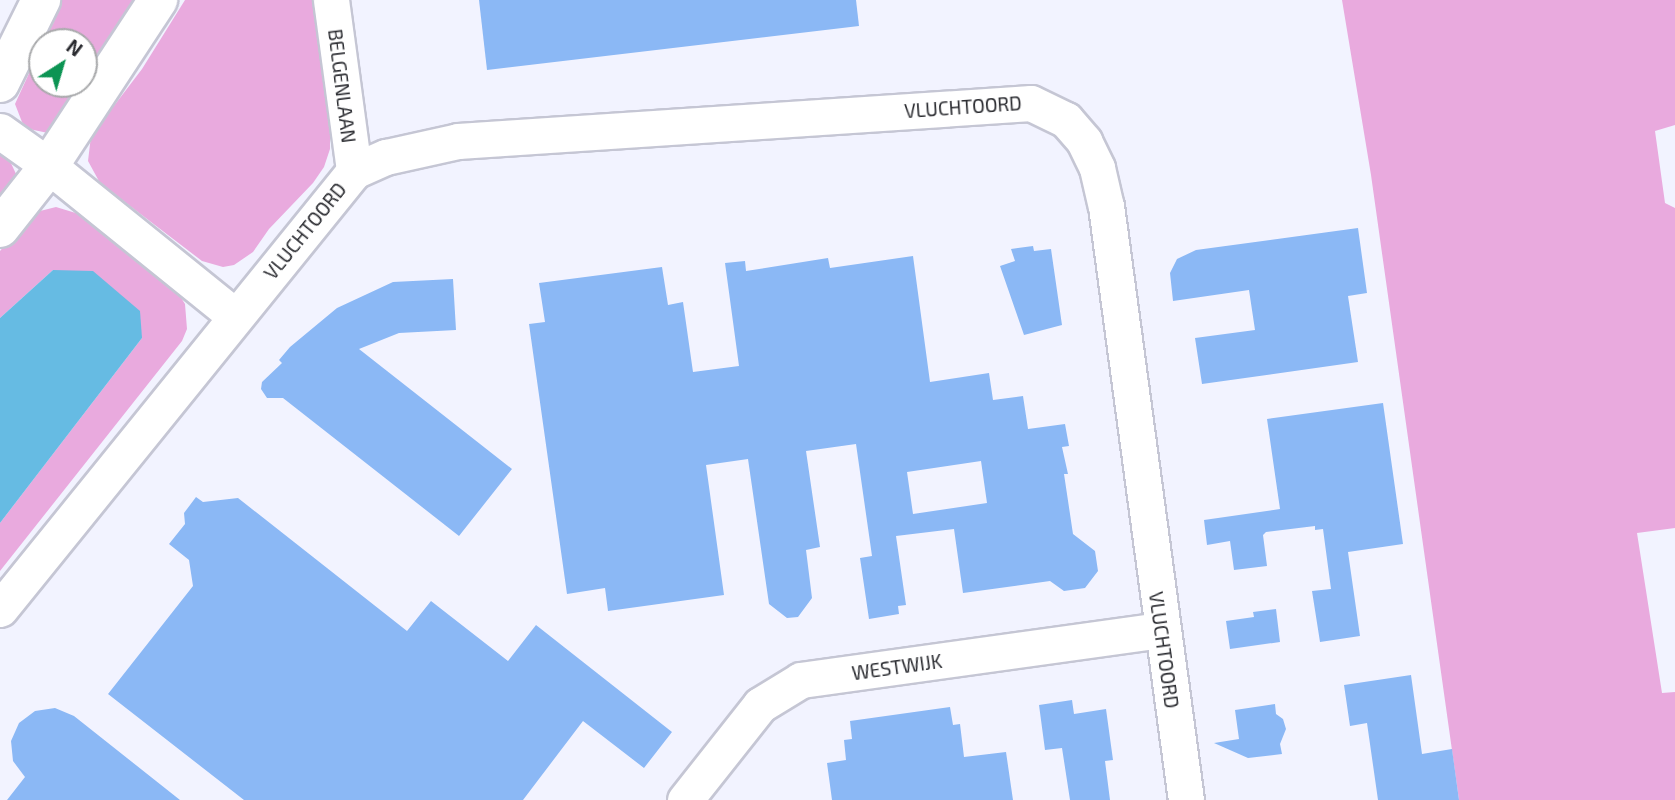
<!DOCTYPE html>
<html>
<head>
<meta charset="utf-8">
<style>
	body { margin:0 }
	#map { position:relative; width:1675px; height:800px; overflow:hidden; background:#f2f3ff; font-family:"Exo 2",sans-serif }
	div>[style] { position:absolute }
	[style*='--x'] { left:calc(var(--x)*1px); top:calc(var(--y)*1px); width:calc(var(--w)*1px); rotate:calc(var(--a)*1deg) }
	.green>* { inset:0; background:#e9aade }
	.water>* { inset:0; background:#66bbe3 }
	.building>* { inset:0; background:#8bb8f5 }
	.roads { filter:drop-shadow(2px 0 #c5c6d4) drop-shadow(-2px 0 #c5c6d4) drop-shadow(0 2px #c5c6d4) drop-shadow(0 -2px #c5c6d4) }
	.minor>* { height:35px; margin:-17.5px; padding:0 17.5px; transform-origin:17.5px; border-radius:17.5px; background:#fff }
	.major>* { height:38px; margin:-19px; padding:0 19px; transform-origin:19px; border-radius:19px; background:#fff }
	span { translate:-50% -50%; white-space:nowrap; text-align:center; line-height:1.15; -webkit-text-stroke:5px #fff; paint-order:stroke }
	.street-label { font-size:19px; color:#292a2f }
	.north { position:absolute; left:28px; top:28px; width:70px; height:70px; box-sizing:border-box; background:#fff; border:2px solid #a9aaac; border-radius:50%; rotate:37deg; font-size:19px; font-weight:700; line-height:28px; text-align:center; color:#292a2f }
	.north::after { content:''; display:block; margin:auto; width:24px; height:32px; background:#0c9453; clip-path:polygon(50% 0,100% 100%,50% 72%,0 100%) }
</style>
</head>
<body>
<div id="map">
	<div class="green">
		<i style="clip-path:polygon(53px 0,141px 0,84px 83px,84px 42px,43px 42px,54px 22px)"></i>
		<i style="clip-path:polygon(185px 0,315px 0,330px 129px,330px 149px,324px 167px,313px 183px,269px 229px,253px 252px,234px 265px,223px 267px,202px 261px,100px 183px,88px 161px,91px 136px,142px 69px)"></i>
		<i style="clip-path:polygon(1342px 0,1675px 0,1675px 125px,1655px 131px,1665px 203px,1675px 208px,1675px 528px,1637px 533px,1662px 693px,1675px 692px,1675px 800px,1459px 800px,1371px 175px)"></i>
		<i style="clip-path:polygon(42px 45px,42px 84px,84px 84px,57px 130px,48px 133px,29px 129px,22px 122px,15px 104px)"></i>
		<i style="clip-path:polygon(0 153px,9px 159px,17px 176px,0 211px)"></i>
		<i style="clip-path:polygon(56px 207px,79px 214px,178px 293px,185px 304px,187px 329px,182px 341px,0 571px,0 523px,142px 338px,53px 270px,0 318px,0 251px,32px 213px)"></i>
	</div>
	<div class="water">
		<i style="clip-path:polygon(53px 270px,93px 271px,140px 311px,142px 338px,0 523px,0 318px)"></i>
	</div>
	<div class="building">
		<i style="clip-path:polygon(479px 0,856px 0,859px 26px,487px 70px)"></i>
		<i style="clip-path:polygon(1358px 228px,1367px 293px,1348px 296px,1358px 362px,1202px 384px,1195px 338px,1255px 330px,1249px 290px,1173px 301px,1170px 273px,1177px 259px,1196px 250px)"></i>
		<i style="clip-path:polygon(1033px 246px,1034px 251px,1051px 249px,1062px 325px,1024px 335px,1000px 266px,1015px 261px,1011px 249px)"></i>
		<i style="clip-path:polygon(evenodd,913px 256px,930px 382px,989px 373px,993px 400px,1023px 396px,1028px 429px,1065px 424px,1069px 446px,1062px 447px,1068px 474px,1064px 474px,1073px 534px,1095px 551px,1098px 571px,1085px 588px,1064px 591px,1050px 581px,963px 593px,954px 529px,896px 536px,906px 605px,898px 606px,899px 614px,869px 619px,860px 558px,872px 556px,856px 444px,806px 451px,820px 547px,806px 550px,812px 598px,798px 617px,787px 618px,769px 604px,748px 459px,706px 465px,724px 595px,608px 611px,605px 588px,567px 594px,529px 324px,545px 322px,539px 283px,662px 267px,668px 305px,683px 302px,693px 372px,739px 366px,725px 263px,745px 261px,746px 271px,828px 258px,830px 268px,913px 256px,981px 461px,987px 503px,913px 514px,907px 472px,981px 461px)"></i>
		<i style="clip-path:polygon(453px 279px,456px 330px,399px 333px,359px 349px,512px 469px,459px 536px,283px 398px,267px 398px,261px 389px,262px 382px,282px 363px,279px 360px,290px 347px,337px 308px,393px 282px)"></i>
		<i style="clip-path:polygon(1383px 403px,1403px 544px,1348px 552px,1360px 636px,1320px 642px,1312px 591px,1331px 589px,1323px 529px,1315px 530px,1315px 526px,1266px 532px,1263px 535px,1267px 566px,1234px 570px,1230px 541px,1207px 545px,1204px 520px,1280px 509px,1267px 419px)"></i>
		<i style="clip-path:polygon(196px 497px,203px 502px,238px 498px,407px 631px,431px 601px,508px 661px,536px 625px,672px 732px,644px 768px,583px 721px,523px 800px,244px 800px,108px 694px,193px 586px,189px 560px,169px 544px,185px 524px,184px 513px)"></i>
		<i style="clip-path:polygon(1276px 609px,1280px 642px,1230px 649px,1226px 621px,1254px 617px,1253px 612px)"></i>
		<i style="clip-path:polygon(1411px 675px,1422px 754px,1452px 749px,1459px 800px,1378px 800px,1367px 723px,1350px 726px,1344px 685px)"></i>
		<i style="clip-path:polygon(1072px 700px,1074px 714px,1106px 709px,1113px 760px,1105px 761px,1110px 800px,1070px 800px,1062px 748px,1045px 750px,1039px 705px)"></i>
		<i style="clip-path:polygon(1275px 704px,1276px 714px,1283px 719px,1286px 729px,1280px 744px,1282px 754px,1248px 758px,1214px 743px,1239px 739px,1235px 710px)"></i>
		<i style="clip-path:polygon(950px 707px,953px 725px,960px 724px,964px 757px,1006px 752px,1013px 800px,832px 800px,827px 763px,846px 760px,844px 740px,852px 739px,850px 721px)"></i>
		<i style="clip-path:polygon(55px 708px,74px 716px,180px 800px,7px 800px,25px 777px,13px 761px,11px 741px,19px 723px,35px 711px)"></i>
	</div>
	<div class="roads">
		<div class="minor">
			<i style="--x:331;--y:0;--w:173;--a:82.3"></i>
			<i style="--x:0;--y:131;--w:60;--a:35.5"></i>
			<i style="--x:49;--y:166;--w:239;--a:38.9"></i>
			<i style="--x:0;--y:609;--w:563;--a:-51.05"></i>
			<i style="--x:354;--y:171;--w:35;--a:-24"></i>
			<i style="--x:386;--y:157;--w:74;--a:-12.5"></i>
			<i style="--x:458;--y:141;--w:574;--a:-3.79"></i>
			<i style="--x:1031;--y:103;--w:39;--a:26"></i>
			<i style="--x:1066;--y:120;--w:28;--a:49"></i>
			<i style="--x:1084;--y:141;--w:30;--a:64"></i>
			<i style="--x:1097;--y:168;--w:39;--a:77"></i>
			<i style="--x:1106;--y:206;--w:599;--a:82.33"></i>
			<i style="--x:685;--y:800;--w:121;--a:-51.7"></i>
			<i style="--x:760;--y:705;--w:48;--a:-31.4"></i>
			<i style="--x:801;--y:680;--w:363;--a:-7.9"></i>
		</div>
		<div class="major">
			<i style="--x:0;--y:83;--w:93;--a:-63.7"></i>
			<i style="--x:0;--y:228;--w:79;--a:-51.7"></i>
			<i style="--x:49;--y:166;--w:199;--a:-56.7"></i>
		</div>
	</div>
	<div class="street-label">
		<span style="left:342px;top:86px;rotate:83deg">BELGENLAAN</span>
		<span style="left:963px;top:107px;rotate:-4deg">VLUCHTOORD</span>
		<span style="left:305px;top:231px;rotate:-51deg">VLUCHTOORD</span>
		<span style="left:1164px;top:650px;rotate:82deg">VLUCHTOORD</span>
		<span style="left:897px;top:667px;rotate:-8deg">WESTWIJK</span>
	</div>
	<div class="north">N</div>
</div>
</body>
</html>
